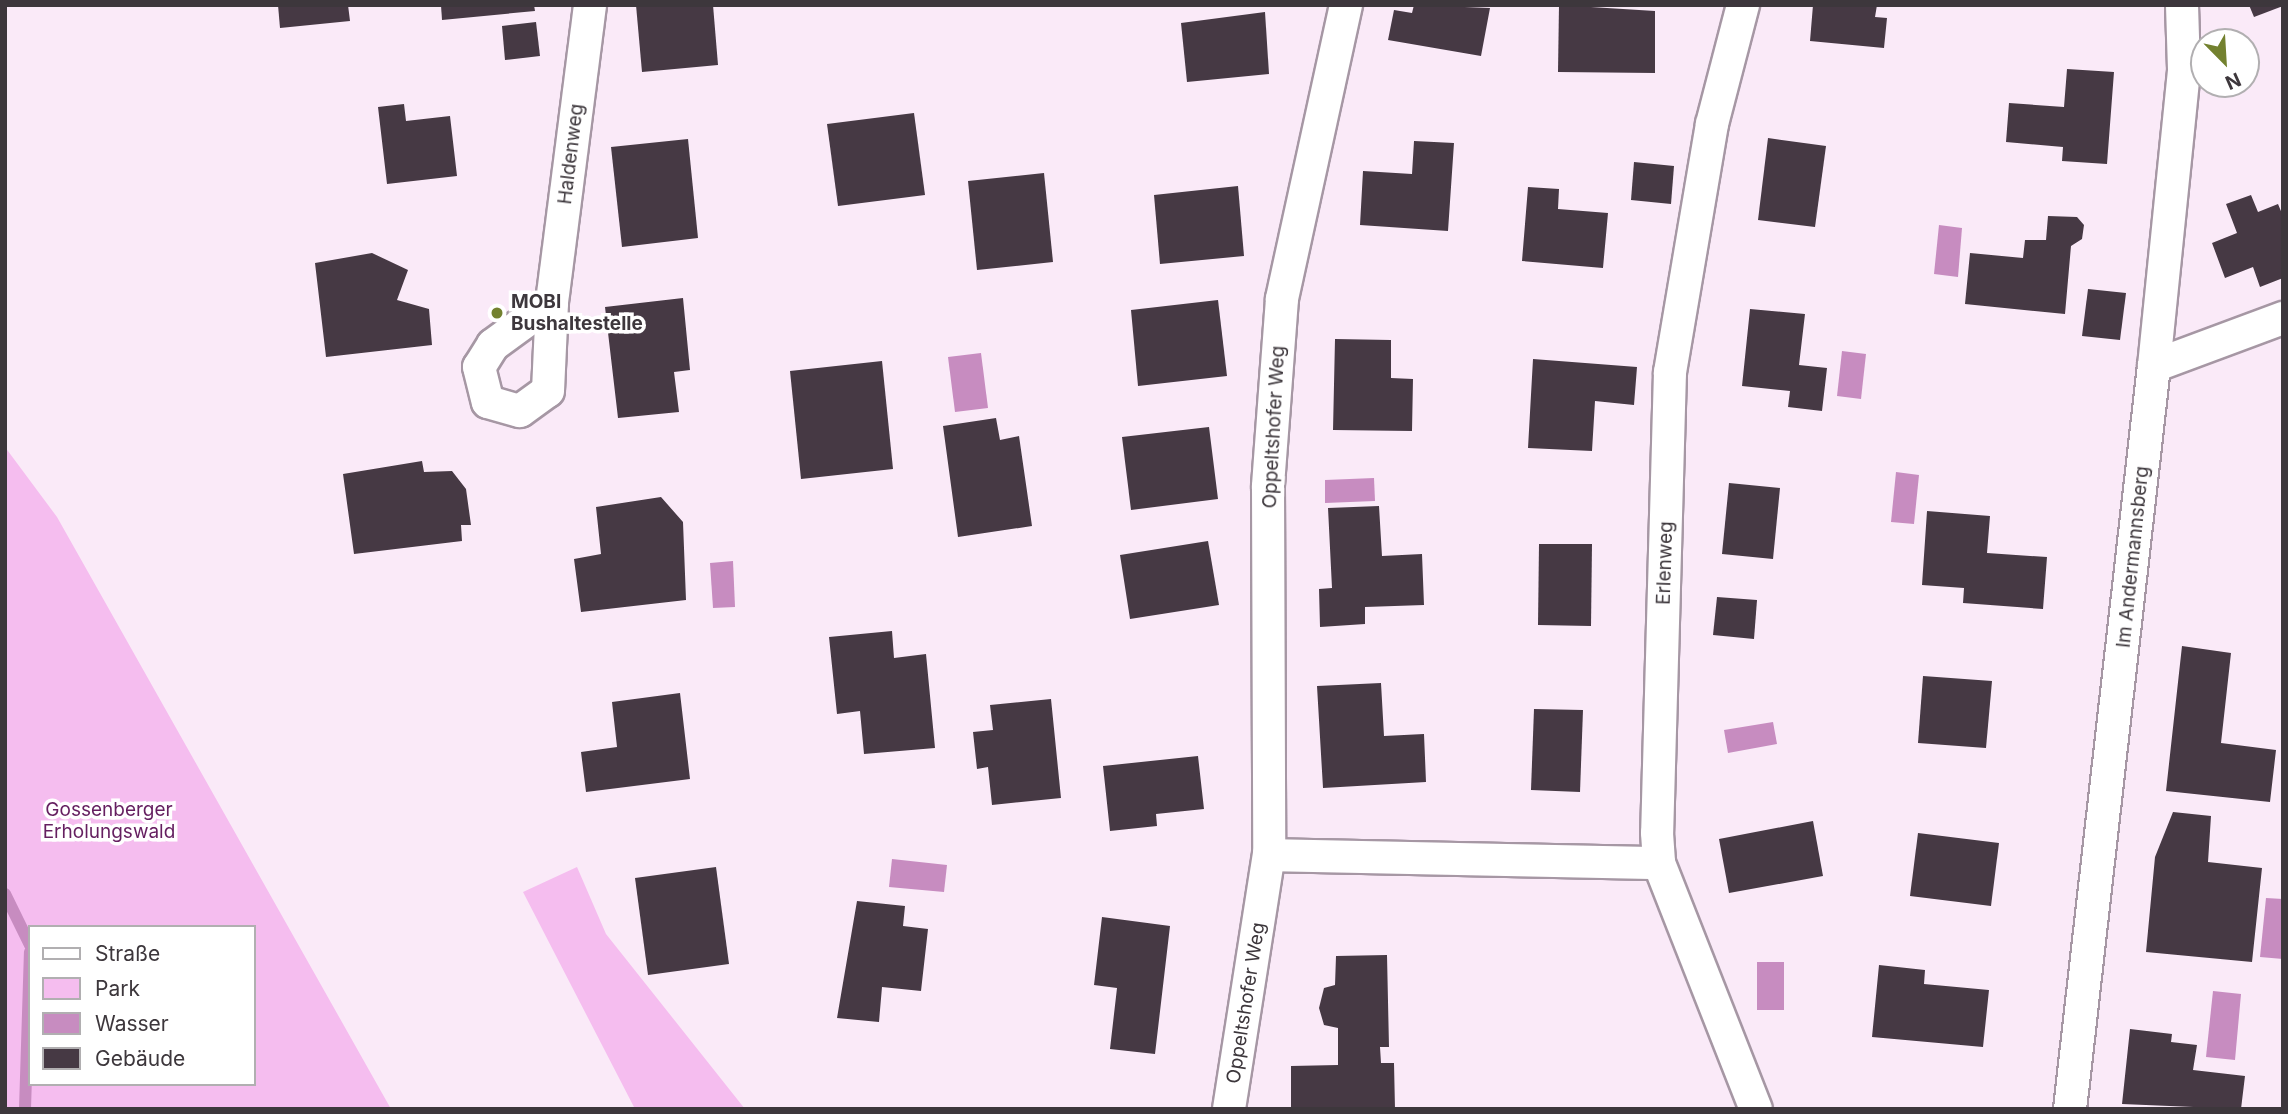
<!DOCTYPE html>
<html>
<head>
<meta charset="utf-8">
<style>
	body { margin:0 }
	#map { position:relative; width:2288px; height:1114px; overflow:hidden; background:#faeaf8; font-family:Inter,sans-serif }
	div>[style] { position:absolute }
	[style*='--x'] { left:calc(var(--x)*1px); top:calc(var(--y)*1px); width:calc(var(--w)*1px); rotate:calc(var(--a)*1deg) }
	.green>* { inset:0; background:#f5bdef }
	.water>* { inset:0; background:#c78cc0 }
	.stream>* { height:12px; margin:-6px; padding:0 6px; transform-origin:6px; border-radius:6px; background:#c78cc0 }
	.building>* { inset:0; background:#463944 }
	.roads { filter:drop-shadow(2px 0 #a697a4) drop-shadow(-2px 0 #a697a4) drop-shadow(0 2px #a697a4) drop-shadow(0 -2px #a697a4) }
	.street>* { height:32px; margin:-16px; padding:0 16px; transform-origin:16px; border-radius:16px; background:#fff }
	.dots>* { width:19px; height:19px; translate:-50% -50%; box-sizing:border-box; border:4px solid #fff; border-radius:50% }
	span { translate:-50% -50%; white-space:nowrap; text-align:center; line-height:1.15; -webkit-text-stroke:7px #fff; paint-order:stroke }
	.street-label { font-size:19px; color:#3d373c }
	.poi-label { font-size:19px; color:#3d373c; font-weight:700 }
	.left { translate:0 -50%; text-align:left }
	.park-label { font-size:19px; color:#651f60 }
	.frame { position:absolute; inset:0; border:7px solid #3d373c; pointer-events:none }
	.legend { position:absolute; left:28px; top:925px; width:228px; height:161px; box-sizing:border-box; background:#fff; border:2px solid #b1afb1; margin:0; padding:9px 12px; list-style:none; font-size:21px; color:#3d373c }
	.legend li { display:flex; align-items:center; gap:14px; height:35px }
	.legend b { width:35px; border:2px solid #b1afb1 }
	.north { position:absolute; left:2190px; top:28px; width:70px; height:70px; box-sizing:border-box; background:#fff; border:2px solid #b1afb1; border-radius:50%; rotate:156deg; font-size:19px; font-weight:700; line-height:28px; text-align:center; color:#3d373c }
	.north::after { content:''; display:block; margin:auto; width:24px; height:32px; background:#73812f; clip-path:polygon(50% 0,100% 100%,50% 72%,0 100%) }
</style>
</head>
<body>
<div id="map">
	<div class="green">
		<i style="clip-path:polygon(evenodd,5px 447px,57px 517px,391px 1109px,5px 1109px,5px 447px,30px 927px,254px 927px,254px 1084px,30px 1084px,30px 927px)"></i>
		<i style="clip-path:polygon(577px 867px,606px 934px,745px 1109px,635px 1109px,523px 892px)"></i>
	</div>
	<div class="water">
		<i style="clip-path:polygon(1939px 225px,1962px 228px,1958px 277px,1934px 274px)"></i>
		<i style="clip-path:polygon(1842px 351px,1866px 354px,1861px 399px,1837px 396px)"></i>
		<i style="clip-path:polygon(981px 353px,988px 408px,955px 412px,948px 357px)"></i>
		<i style="clip-path:polygon(1896px 472px,1919px 475px,1914px 524px,1891px 522px)"></i>
		<i style="clip-path:polygon(1374px 478px,1375px 501px,1325px 503px,1325px 480px)"></i>
		<i style="clip-path:polygon(733px 561px,735px 607px,713px 608px,710px 563px)"></i>
		<i style="clip-path:polygon(1773px 722px,1777px 744px,1728px 753px,1724px 730px)"></i>
		<i style="clip-path:polygon(892px 859px,947px 865px,944px 892px,889px 887px)"></i>
		<i style="clip-path:polygon(2266px 898px,2283px 899px,2283px 959px,2260px 957px)"></i>
		<i style="clip-path:polygon(1757px 962px,1784px 962px,1784px 1010px,1757px 1010px)"></i>
		<i style="clip-path:polygon(2213px 991px,2241px 994px,2235px 1060px,2206px 1057px)"></i>
	</div>
	<div class="stream">
		<i style="--x:5;--y:894;--w:57;--a:63.9"></i>
		<i style="--x:25;--y:1109;--w:157;--a:-88.2"></i>
	</div>
	<div class="building">
		<i style="clip-path:polygon(278px 5px,348px 5px,350px 21px,280px 28px)"></i>
		<i style="clip-path:polygon(441px 5px,534px 5px,535px 11px,442px 20px)"></i>
		<i style="clip-path:polygon(636px 5px,713px 5px,718px 65px,642px 72px)"></i>
		<i style="clip-path:polygon(1414px 5px,1490px 8px,1481px 56px,1388px 40px,1394px 10px,1412px 13px)"></i>
		<i style="clip-path:polygon(1559px 5px,1655px 11px,1655px 73px,1558px 72px)"></i>
		<i style="clip-path:polygon(1813px 5px,1877px 5px,1875px 17px,1887px 18px,1884px 48px,1810px 41px)"></i>
		<i style="clip-path:polygon(2249px 5px,2283px 5px,2283px 6px,2254px 17px)"></i>
		<i style="clip-path:polygon(1265px 12px,1269px 74px,1187px 82px,1181px 23px)"></i>
		<i style="clip-path:polygon(536px 22px,540px 56px,505px 60px,502px 26px)"></i>
		<i style="clip-path:polygon(2067px 69px,2114px 72px,2107px 164px,2062px 161px,2063px 147px,2006px 142px,2009px 103px,2064px 107px)"></i>
		<i style="clip-path:polygon(404px 104px,406px 121px,450px 116px,457px 176px,387px 184px,378px 107px)"></i>
		<i style="clip-path:polygon(914px 113px,925px 195px,838px 206px,827px 124px)"></i>
		<i style="clip-path:polygon(1768px 138px,1826px 146px,1815px 227px,1758px 220px)"></i>
		<i style="clip-path:polygon(688px 139px,698px 238px,622px 247px,611px 147px)"></i>
		<i style="clip-path:polygon(1414px 141px,1454px 143px,1448px 231px,1360px 225px,1363px 171px,1412px 174px)"></i>
		<i style="clip-path:polygon(1634px 162px,1674px 166px,1671px 204px,1631px 200px)"></i>
		<i style="clip-path:polygon(1044px 173px,1053px 262px,977px 270px,968px 181px)"></i>
		<i style="clip-path:polygon(1238px 186px,1244px 256px,1160px 264px,1154px 195px)"></i>
		<i style="clip-path:polygon(1528px 187px,1559px 189px,1558px 209px,1608px 213px,1603px 268px,1522px 261px)"></i>
		<i style="clip-path:polygon(2251px 195px,2258px 212px,2278px 204px,2283px 216px,2283px 278px,2260px 287px,2253px 267px,2225px 278px,2212px 243px,2237px 233px,2226px 204px)"></i>
		<i style="clip-path:polygon(2048px 216px,2077px 217px,2084px 225px,2082px 239px,2071px 246px,2065px 314px,1965px 304px,1970px 253px,2023px 258px,2025px 240px,2046px 240px)"></i>
		<i style="clip-path:polygon(372px 253px,408px 270px,397px 300px,429px 309px,432px 345px,326px 357px,315px 263px)"></i>
		<i style="clip-path:polygon(2088px 289px,2126px 293px,2120px 340px,2082px 336px)"></i>
		<i style="clip-path:polygon(683px 298px,690px 370px,674px 372px,679px 412px,618px 418px,605px 307px)"></i>
		<i style="clip-path:polygon(1218px 300px,1227px 376px,1138px 386px,1131px 310px)"></i>
		<i style="clip-path:polygon(1750px 309px,1805px 314px,1799px 365px,1827px 368px,1822px 411px,1788px 407px,1790px 391px,1742px 386px)"></i>
		<i style="clip-path:polygon(1335px 339px,1391px 340px,1391px 378px,1413px 379px,1412px 431px,1333px 430px)"></i>
		<i style="clip-path:polygon(1533px 359px,1637px 367px,1634px 405px,1595px 401px,1592px 451px,1528px 448px)"></i>
		<i style="clip-path:polygon(882px 361px,893px 469px,801px 479px,790px 371px)"></i>
		<i style="clip-path:polygon(996px 418px,1000px 440px,1019px 436px,1032px 526px,958px 537px,943px 426px)"></i>
		<i style="clip-path:polygon(1209px 427px,1218px 499px,1131px 510px,1122px 437px)"></i>
		<i style="clip-path:polygon(422px 461px,424px 472px,452px 471px,466px 489px,471px 525px,461px 525px,462px 541px,354px 554px,343px 474px)"></i>
		<i style="clip-path:polygon(1729px 483px,1780px 488px,1773px 559px,1722px 554px)"></i>
		<i style="clip-path:polygon(661px 497px,683px 522px,686px 600px,581px 612px,574px 559px,601px 554px,596px 507px)"></i>
		<i style="clip-path:polygon(1379px 506px,1382px 556px,1422px 554px,1424px 605px,1365px 607px,1365px 624px,1320px 627px,1319px 589px,1332px 588px,1328px 508px)"></i>
		<i style="clip-path:polygon(1927px 511px,1990px 516px,1987px 553px,2047px 557px,2043px 609px,1963px 603px,1964px 588px,1922px 585px)"></i>
		<i style="clip-path:polygon(1208px 541px,1219px 605px,1130px 619px,1120px 555px)"></i>
		<i style="clip-path:polygon(1539px 544px,1592px 544px,1591px 626px,1538px 625px)"></i>
		<i style="clip-path:polygon(1717px 597px,1757px 600px,1754px 639px,1713px 635px)"></i>
		<i style="clip-path:polygon(892px 631px,894px 658px,926px 654px,935px 748px,864px 754px,860px 711px,837px 714px,829px 637px)"></i>
		<i style="clip-path:polygon(2182px 646px,2231px 653px,2221px 743px,2276px 750px,2270px 802px,2166px 791px)"></i>
		<i style="clip-path:polygon(1923px 676px,1992px 681px,1986px 748px,1918px 743px)"></i>
		<i style="clip-path:polygon(1381px 683px,1384px 736px,1424px 734px,1426px 782px,1323px 788px,1317px 686px)"></i>
		<i style="clip-path:polygon(680px 693px,690px 779px,586px 792px,581px 752px,617px 747px,612px 702px)"></i>
		<i style="clip-path:polygon(1051px 699px,1061px 798px,992px 805px,988px 767px,977px 769px,973px 732px,993px 730px,990px 705px)"></i>
		<i style="clip-path:polygon(1534px 709px,1583px 710px,1580px 792px,1531px 790px)"></i>
		<i style="clip-path:polygon(1198px 756px,1204px 809px,1156px 814px,1157px 826px,1110px 831px,1103px 766px)"></i>
		<i style="clip-path:polygon(2173px 812px,2211px 816px,2208px 862px,2262px 868px,2252px 962px,2146px 952px,2155px 857px)"></i>
		<i style="clip-path:polygon(1813px 821px,1823px 876px,1729px 893px,1719px 839px)"></i>
		<i style="clip-path:polygon(1918px 833px,1999px 843px,1991px 906px,1910px 896px)"></i>
		<i style="clip-path:polygon(716px 867px,729px 964px,648px 975px,635px 878px)"></i>
		<i style="clip-path:polygon(857px 901px,905px 906px,903px 926px,928px 929px,921px 991px,882px 987px,879px 1022px,837px 1018px)"></i>
		<i style="clip-path:polygon(1102px 917px,1170px 926px,1155px 1054px,1110px 1049px,1117px 988px,1094px 985px)"></i>
		<i style="clip-path:polygon(1387px 955px,1389px 1047px,1380px 1047px,1381px 1063px,1394px 1063px,1395px 1109px,1291px 1109px,1291px 1066px,1338px 1065px,1338px 1028px,1324px 1025px,1319px 1008px,1324px 988px,1335px 985px,1336px 956px)"></i>
		<i style="clip-path:polygon(1879px 965px,1925px 970px,1924px 984px,1989px 990px,1983px 1047px,1872px 1037px)"></i>
		<i style="clip-path:polygon(2130px 1029px,2172px 1034px,2171px 1042px,2197px 1045px,2193px 1070px,2245px 1076px,2241px 1109px,2122px 1104px)"></i>
	</div>
	<div class="roads">
		<div class="street">
			<i style="--x:1346;--y:5;--w:301;--a:102.3"></i>
			<i style="--x:1282;--y:299;--w:189;--a:94.3"></i>
			<i style="--x:1268;--y:487;--w:368;--a:89.8"></i>
			<i style="--x:1269;--y:855;--w:390;--a:1.2"></i>
			<i style="--x:1743;--y:5;--w:123;--a:104.6"></i>
			<i style="--x:1712;--y:124;--w:252;--a:99.6"></i>
			<i style="--x:1670;--y:372;--w:461;--a:91.6"></i>
			<i style="--x:1657;--y:833;--w:30;--a:86"></i>
			<i style="--x:1659;--y:863;--w:264;--a:68.5"></i>
			<i style="--x:552;--y:302;--w:73;--a:143.9"></i>
			<i style="--x:493;--y:345;--w:26;--a:122"></i>
			<i style="--x:479;--y:367;--w:36;--a:76"></i>
			<i style="--x:488;--y:402;--w:33;--a:16"></i>
			<i style="--x:520;--y:411;--w:34;--a:-36"></i>
			<i style="--x:548;--y:391;--w:89;--a:-87.4"></i>
			<i style="--x:552;--y:302;--w:299;--a:-82.7"></i>
			<i style="--x:2154;--y:366;--w:138;--a:-20.4"></i>
			<i style="--x:1229;--y:1109;--w:257;--a:-81.1"></i>
			<i style="--x:2070;--y:1109;--w:748;--a:-83.55"></i>
			<i style="--x:2154;--y:366;--w:299;--a:-84.2"></i>
			<i style="--x:2184;--y:69;--w:64;--a:-91.8"></i>
		</div>
	</div>
	<div class="dots">
		<i style="left:497px;top:313px;background:#73812f"></i>
	</div>
	<div class="street-label">
		<span style="left:571px;top:154px;rotate:-83deg">Haldenweg</span>
		<span style="left:1274px;top:427px;rotate:-87deg">Oppeltshofer Weg</span>
		<span style="left:2133px;top:557px;rotate:-84deg">Im Andermannsberg</span>
		<span style="left:1665px;top:563px;rotate:-88deg">Erlenweg</span>
		<span style="left:1246px;top:1003px;rotate:-81deg">Oppeltshofer Weg</span>
	</div>
	<div class="poi-label">
		<span class="left" style="left:511px;top:313px">MOBI<br>Bushaltestelle</span>
	</div>
	<div class="park-label">
		<span style="left:109px;top:821px">Gossenberger<br>Erholungswald</span>
	</div>
	<div class="frame"></div>
	<ul class="legend">
	<li><b style="height:9px;background:#fff"></b>Straße</li>
	<li><b style="height:19px;background:#f5bdef"></b>Park</li>
	<li><b style="height:19px;background:#c78cc0"></b>Wasser</li>
	<li><b style="height:19px;background:#463944"></b>Gebäude</li>
	</ul>
	<div class="north">N</div>
</div>
</body>
</html>
